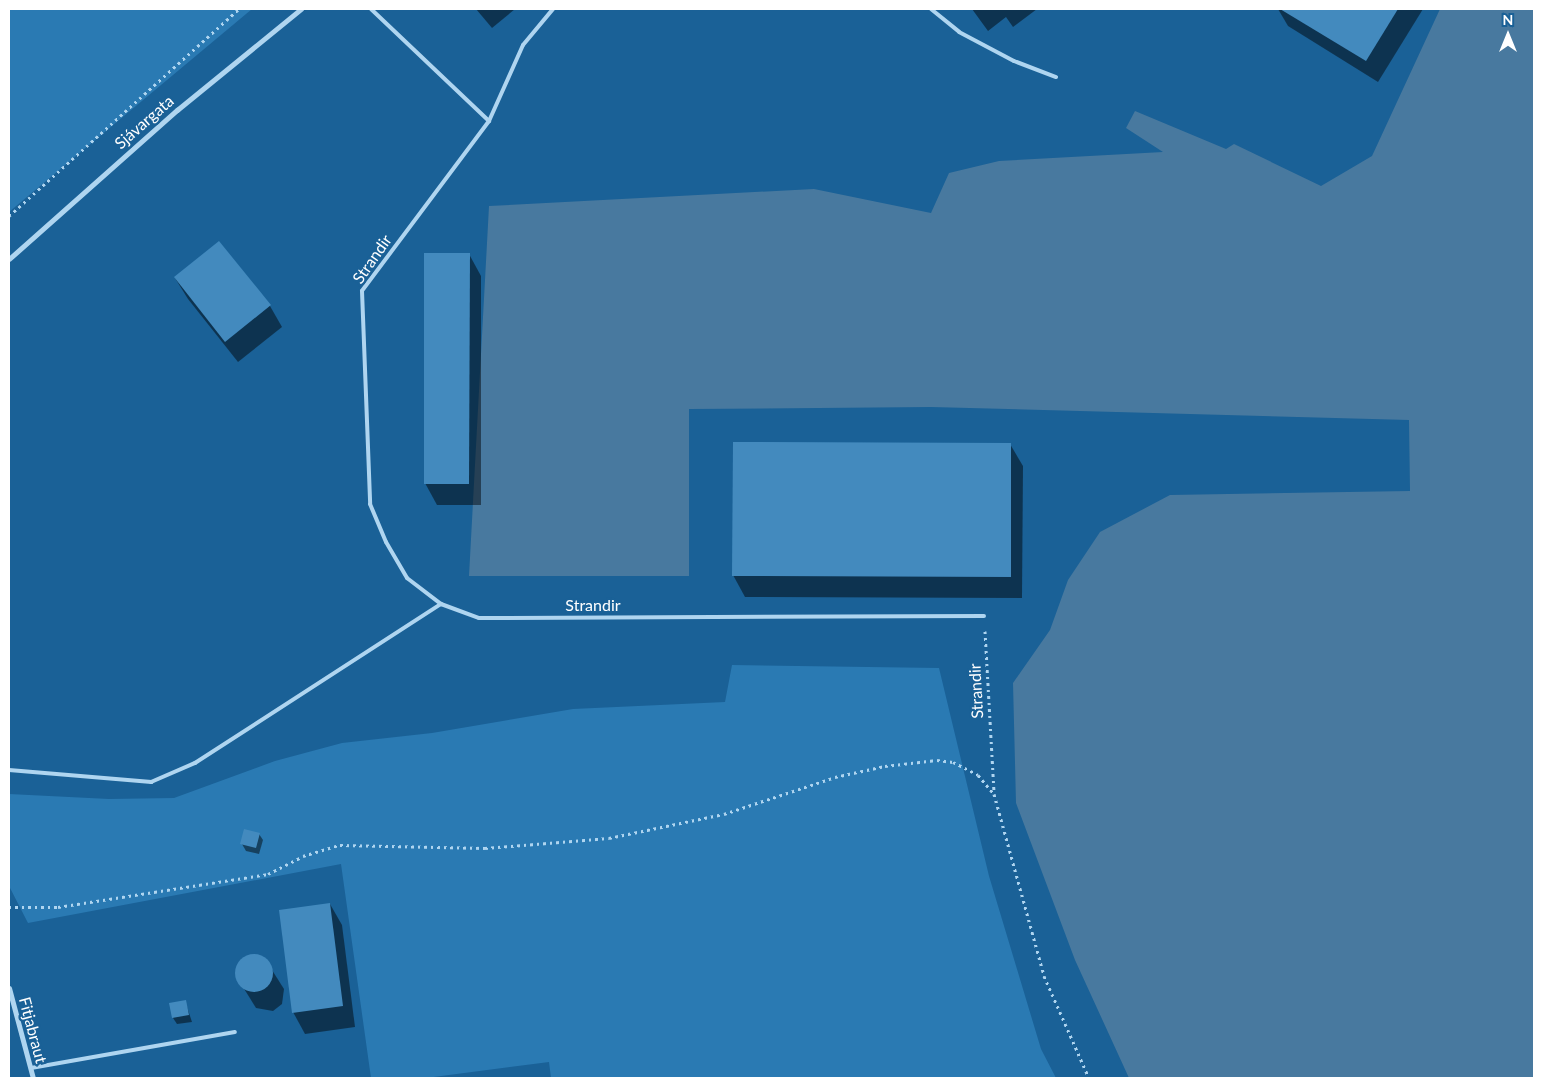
<!DOCTYPE html>
<html>
<head>
<meta charset="utf-8">
<style>
	body { margin:0 }
	#map { position:relative; width:1543px; height:1087px; overflow:hidden; background:#1a6197; font-family:Lato,sans-serif }
	div>[style] { position:absolute }
	[style*='--x'] { left:calc(var(--x)*1px); top:calc(var(--y)*1px); width:calc(var(--w)*1px); rotate:calc(var(--a)*1deg) }
	.green>* { inset:0; background:#2a7ab3 }
	.water>* { inset:0; background:#48799f }
	.shadow>* { inset:0; background:#0007 }
	.building>* { inset:0; background:#438abe }
	.round { border-radius:50% }
	.path>* { height:3px; margin-top:-1.5px; transform-origin:0; background:repeating-linear-gradient(90deg,#afd5f0 0 2.5px,transparent 0 6.5px) }
	.service>* { height:4px; margin:-2px; padding:0 2px; transform-origin:2px; border-radius:2px; background:#afd5f0 }
	.minor>* { height:5px; margin:-2.5px; padding:0 2.5px; transform-origin:2.5px; border-radius:2.5px; background:#afd5f0 }
	span { translate:-50% -50%; white-space:nowrap; text-align:center; line-height:1.15; -webkit-text-stroke:4.5px #1a6197; paint-order:stroke }
	.street-label { font-size:16px; color:#fff }
	.frame { position:absolute; inset:0; border:10px solid #fff; pointer-events:none }
	.north { position:absolute; left:1483px; top:10px; width:50px; height:50px; -webkit-text-stroke:4px #1a6197; paint-order:stroke; rotate:0deg; font-size:14px; font-weight:700; line-height:20px; text-align:center; color:#fff }
	.north::after { content:''; display:block; margin:auto; width:18px; height:22px; background:#fff; clip-path:polygon(50% 0,100% 100%,50% 72%,0 100%) }
</style>
</head>
<body>
<div id="map">
	<div class="green">
		<i style="clip-path:polygon(9px 9px,252px 9px,9px 212px)"></i>
		<i style="clip-path:polygon(732px 665px,939px 668px,989px 876px,1041px 1049px,1056px 1078px,551px 1078px,549px 1062px,426px 1078px,371px 1078px,341px 864px,28px 923px,9px 886px,9px 794px,109px 799px,174px 798px,275px 761px,342px 743px,432px 733px,573px 709px,725px 702px)"></i>
	</div>
	<div class="water">
		<i style="clip-path:polygon(1440px 9px,1534px 9px,1534px 1078px,1129px 1078px,1075px 960px,1016px 803px,1013px 683px,1050px 630px,1068px 580px,1100px 532px,1170px 495px,1410px 491px,1409px 420px,931px 407px,689px 409px,689px 576px,469px 576px,489px 206px,814px 189px,931px 213px,949px 173px,999px 161px,1163px 152px,1126px 128px,1135px 111px,1226px 149px,1234px 144px,1321px 186px,1372px 156px)"></i>
	</div>
	<div class="shadow">
		<i style="clip-path:polygon(476px 9px,515px 9px,492px 28px)"></i>
		<i style="clip-path:polygon(972px 9px,1037px 9px,1013px 27px,1006px 17px,988px 31px)"></i>
		<i style="clip-path:polygon(1278px 9px,1423px 9px,1378px 82px,1288px 26px)"></i>
		<i style="clip-path:polygon(469px 254px,481px 276px,481px 505px,437px 505px,425px 483px)"></i>
		<i style="clip-path:polygon(175px 278px,270px 306px,282px 327px,238px 362px,188px 299px)"></i>
		<i style="clip-path:polygon(1010px 444px,1023px 466px,1022px 598px,745px 597px,733px 575px)"></i>
		<i style="clip-path:polygon(259px 834px,263px 840px,259px 854px,246px 851px,242px 844px)"></i>
		<i style="clip-path:polygon(330px 904px,342px 925px,355px 1027px,305px 1034px,293px 1012px)"></i>
		<i style="clip-path:polygon(247px 957px,265px 959px,284px 989px,282px 1004px,273px 1011px,256px 1008px,238px 979px,238px 965px)"></i>
		<i style="clip-path:polygon(185px 1001px,192px 1022px,177px 1024px,173px 1018px)"></i>
	</div>
	<div class="building">
		<i style="clip-path:polygon(1280px 9px,1398px 9px,1366px 61px)"></i>
		<i style="clip-path:polygon(219px 241px,271px 305px,225px 342px,174px 277px)"></i>
		<i style="clip-path:polygon(424px 253px,470px 253px,469px 484px,424px 484px)"></i>
		<i style="clip-path:polygon(733px 442px,1011px 443px,1011px 577px,732px 576px)"></i>
		<i style="clip-path:polygon(244px 829px,260px 833px,256px 848px,240px 844px)"></i>
		<i style="clip-path:polygon(330px 903px,343px 1006px,292px 1013px,279px 910px)"></i>
		<i class="round" style="left:235px;top:954px;width:38px;height:38px"></i>
		<i style="clip-path:polygon(186px 1000px,189px 1015px,172px 1018px,169px 1003px)"></i>
	</div>
	<div class="path">
		<i style="--x:9;--y:216;--w:309;--a:-42"></i>
		<i style="--x:985;--y:631;--w:163;--a:86.8"></i>
		<i style="--x:994;--y:794;--w:189;--a:74.6"></i>
		<i style="--x:1044;--y:976;--w:111;--a:66.2"></i>
		<i style="--x:9;--y:907;--w:49;--a:0"></i>
		<i style="--x:58;--y:907;--w:213;--a:-8.9"></i>
		<i style="--x:268;--y:874;--w:39;--a:-27"></i>
		<i style="--x:303;--y:856;--w:39;--a:-17"></i>
		<i style="--x:340;--y:845;--w:145;--a:1.2"></i>
		<i style="--x:485;--y:848;--w:124;--a:-4.6"></i>
		<i style="--x:609;--y:838;--w:117;--a:-11.8"></i>
		<i style="--x:724;--y:814;--w:117;--a:-18.4"></i>
		<i style="--x:835;--y:777;--w:51;--a:-12.4"></i>
		<i style="--x:885;--y:766;--w:52;--a:-6.6"></i>
		<i style="--x:937;--y:760;--w:16;--a:7"></i>
		<i style="--x:953;--y:762;--w:28;--a:27"></i>
		<i style="--x:978;--y:775;--w:25;--a:50"></i>
	</div>
	<div class="service">
		<i style="--x:371;--y:9;--w:163;--a:43.5"></i>
		<i style="--x:489;--y:121;--w:212;--a:126.8"></i>
		<i style="--x:362;--y:291;--w:213;--a:87.8"></i>
		<i style="--x:370;--y:504;--w:41;--a:67.2"></i>
		<i style="--x:386;--y:542;--w:42;--a:59.7"></i>
		<i style="--x:407;--y:578;--w:43;--a:37.4"></i>
		<i style="--x:441;--y:604;--w:40;--a:20.2"></i>
		<i style="--x:479;--y:618;--w:505;--a:-0.23"></i>
		<i style="--x:931;--y:9;--w:36;--a:39"></i>
		<i style="--x:959;--y:32;--w:62;--a:27.8"></i>
		<i style="--x:1014;--y:61;--w:45;--a:20.9"></i>
		<i style="--x:489;--y:121;--w:83;--a:-65.9"></i>
		<i style="--x:523;--y:45;--w:47;--a:-50.2"></i>
		<i style="--x:9;--y:770;--w:143;--a:4.8"></i>
		<i style="--x:151;--y:782;--w:48;--a:-23.4"></i>
		<i style="--x:195;--y:763;--w:293;--a:-32.9"></i>
		<i style="--x:31;--y:1068;--w:207;--a:-10"></i>
	</div>
	<div class="minor">
		<i style="--x:9;--y:259;--w:225;--a:-41.6"></i>
		<i style="--x:177;--y:110;--w:160;--a:-39.2"></i>
		<i style="--x:9;--y:988;--w:93;--a:75.1"></i>
	</div>
	<div class="street-label">
		<span style="left:144px;top:122px;rotate:-41deg">Sjávargata</span>
		<span style="left:372px;top:259px;rotate:-55deg">Strandir</span>
		<span style="left:593px;top:605px">Strandir</span>
		<span style="left:976px;top:691px;rotate:-93deg">Strandir</span>
		<span style="left:33px;top:1030px;rotate:75deg">Fitjabraut</span>
	</div>
	<div class="frame"></div>
	<div class="north">N</div>
</div>
</body>
</html>
